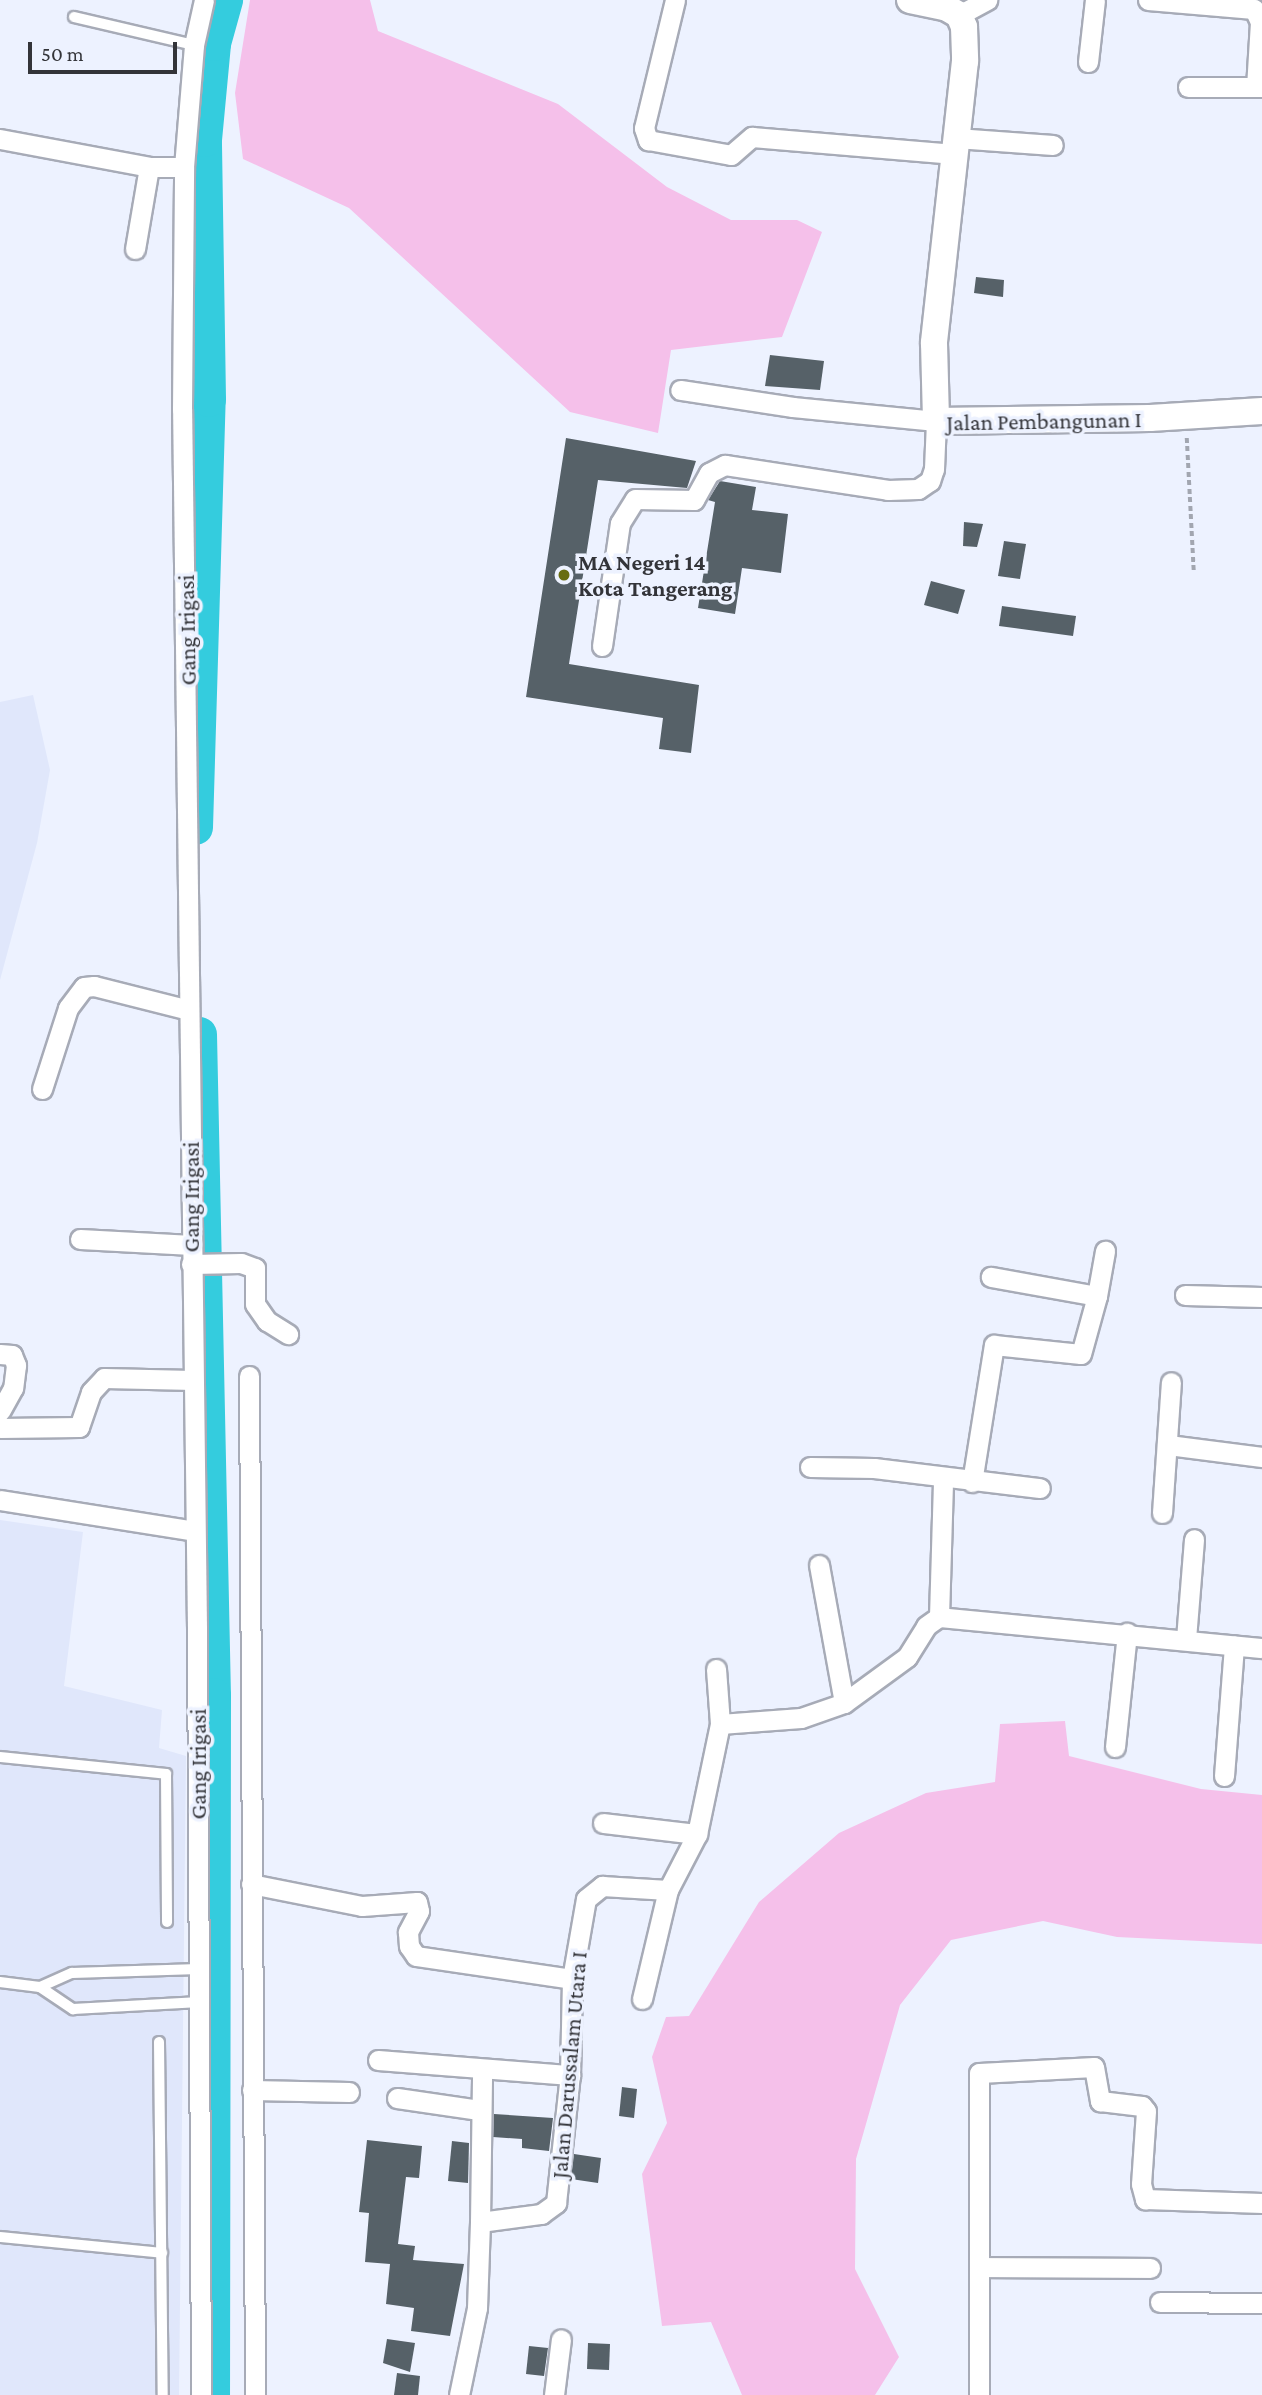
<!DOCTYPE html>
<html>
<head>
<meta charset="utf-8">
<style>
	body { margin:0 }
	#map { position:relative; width:1262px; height:2395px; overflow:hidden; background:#edf2ff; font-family:"Crimson Pro",serif }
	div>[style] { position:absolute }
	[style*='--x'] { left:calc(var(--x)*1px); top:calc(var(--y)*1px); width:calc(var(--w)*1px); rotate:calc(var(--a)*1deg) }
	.built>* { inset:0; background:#e0e7fb }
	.green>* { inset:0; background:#f5c0ea }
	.river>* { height:35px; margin:-17.5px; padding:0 17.5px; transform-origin:17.5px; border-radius:17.5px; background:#34ccde }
	.building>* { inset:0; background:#566168 }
	.path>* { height:3.5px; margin-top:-1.75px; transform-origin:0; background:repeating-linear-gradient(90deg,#a2a6b0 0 5px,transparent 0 8.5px) }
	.roads { filter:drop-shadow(2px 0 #a7abb7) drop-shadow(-2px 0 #a7abb7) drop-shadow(0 2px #a7abb7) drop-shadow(0 -2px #a7abb7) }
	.lane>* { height:10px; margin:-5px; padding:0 5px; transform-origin:5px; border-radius:5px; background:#fff }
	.street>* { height:19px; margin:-9.5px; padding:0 9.5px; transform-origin:9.5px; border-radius:9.5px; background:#fff }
	.secondary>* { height:26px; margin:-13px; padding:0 13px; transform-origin:13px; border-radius:13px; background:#fff }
	.dots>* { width:19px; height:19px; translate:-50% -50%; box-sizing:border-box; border:4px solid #edf2ff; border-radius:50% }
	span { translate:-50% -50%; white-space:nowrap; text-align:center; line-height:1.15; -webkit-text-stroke:7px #edf2ff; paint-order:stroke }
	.street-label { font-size:23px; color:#333439 }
	.poi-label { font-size:23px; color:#333439; font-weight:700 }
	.left { translate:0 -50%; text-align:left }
	.scale { position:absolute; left:28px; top:42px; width:149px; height:32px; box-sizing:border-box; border:4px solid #333439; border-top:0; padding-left:9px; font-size:21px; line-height:24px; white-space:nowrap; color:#333439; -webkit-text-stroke:5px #edf2ff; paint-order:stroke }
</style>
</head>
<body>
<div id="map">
	<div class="built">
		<i style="clip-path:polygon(33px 695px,50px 770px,37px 843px,0 980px,0 702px)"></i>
		<i style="clip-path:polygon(0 1520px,83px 1532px,64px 1686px,162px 1710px,159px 1748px,186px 1756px,179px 2395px,0 2395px)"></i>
	</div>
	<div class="green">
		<i style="clip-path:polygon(250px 0,370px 0,378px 31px,558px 104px,667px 187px,731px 220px,797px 220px,822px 232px,782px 337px,671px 350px,658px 433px,570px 412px,349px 208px,243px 159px,235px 93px)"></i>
		<i style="clip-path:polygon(1065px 1721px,1069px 1756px,1201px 1789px,1262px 1795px,1262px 1944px,1117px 1937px,1043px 1921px,951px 1940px,900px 2005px,856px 2159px,855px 2269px,899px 2357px,875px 2395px,742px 2395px,711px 2322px,662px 2326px,642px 2174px,667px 2123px,652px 2057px,666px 2017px,689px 2016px,759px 1902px,839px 1833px,926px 1793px,995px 1782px,1000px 1724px)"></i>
	</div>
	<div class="river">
		<i style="--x:195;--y:827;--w:428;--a:-88.3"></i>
		<i style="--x:208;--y:399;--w:260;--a:-90.9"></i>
		<i style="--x:204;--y:139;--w:96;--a:-84.6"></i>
		<i style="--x:213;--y:43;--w:45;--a:-74.4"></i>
		<i style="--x:199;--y:1034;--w:661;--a:88.79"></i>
		<i style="--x:213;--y:1695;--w:700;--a:90.08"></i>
	</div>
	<div class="building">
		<i style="clip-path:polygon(976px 277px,1004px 280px,1003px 297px,974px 293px)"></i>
		<i style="clip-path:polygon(770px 355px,824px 361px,820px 390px,765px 386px)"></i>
		<i style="clip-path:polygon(566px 438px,696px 461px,687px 488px,598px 480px,569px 664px,699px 685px,691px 753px,659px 749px,663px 718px,526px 697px)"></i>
		<i style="clip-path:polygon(720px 481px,756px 487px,752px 510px,788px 514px,781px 573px,742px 568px,735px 614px,698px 608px,715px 502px,708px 500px)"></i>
		<i style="clip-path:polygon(964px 522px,983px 524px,977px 547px,963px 546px)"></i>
		<i style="clip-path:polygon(1004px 541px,1026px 544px,1020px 579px,998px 576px)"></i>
		<i style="clip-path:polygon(931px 581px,965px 590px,958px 614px,924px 605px)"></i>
		<i style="clip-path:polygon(1002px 606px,1076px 616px,1073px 636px,999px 626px)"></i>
		<i style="clip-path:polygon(622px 2087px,637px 2089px,634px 2118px,619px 2116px)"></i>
		<i style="clip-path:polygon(494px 2114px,553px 2118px,549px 2151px,522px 2148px,522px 2139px,493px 2137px)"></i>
		<i style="clip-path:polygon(367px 2140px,422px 2146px,419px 2178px,406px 2177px,398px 2244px,415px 2246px,413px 2260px,464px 2264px,450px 2336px,411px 2331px,414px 2308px,386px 2304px,390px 2264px,365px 2262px,369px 2213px,359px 2212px)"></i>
		<i style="clip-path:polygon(452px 2141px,469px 2143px,468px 2183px,448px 2181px)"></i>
		<i style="clip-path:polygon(574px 2154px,601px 2158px,598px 2183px,571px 2179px)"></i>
		<i style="clip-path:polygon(387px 2339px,415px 2343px,410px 2372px,383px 2363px)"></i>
		<i style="clip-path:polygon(588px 2343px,610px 2344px,609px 2370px,587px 2369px)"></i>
		<i style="clip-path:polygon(529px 2346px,548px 2348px,544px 2376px,526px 2374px)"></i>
		<i style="clip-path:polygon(397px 2373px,420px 2376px,418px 2395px,394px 2395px)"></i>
	</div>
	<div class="path">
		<i style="--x:1187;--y:438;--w:133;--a:87"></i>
	</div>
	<div class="roads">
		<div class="lane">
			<i style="--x:74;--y:17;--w:123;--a:13.1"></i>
			<i style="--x:0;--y:1757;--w:167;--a:5.8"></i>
			<i style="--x:166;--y:1774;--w:148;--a:89.6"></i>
			<i style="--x:0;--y:1982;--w:40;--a:7.1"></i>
			<i style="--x:40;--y:1987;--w:40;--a:34"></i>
			<i style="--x:73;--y:2009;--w:127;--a:-3.2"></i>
			<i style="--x:40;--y:1987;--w:35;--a:-24"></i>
			<i style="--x:72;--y:1973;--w:127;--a:-1.8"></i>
			<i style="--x:159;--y:2042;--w:353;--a:89.4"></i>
			<i style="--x:0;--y:2237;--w:163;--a:5.6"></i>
		</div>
		<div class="street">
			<i style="--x:675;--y:0;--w:132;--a:103.6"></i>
			<i style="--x:644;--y:128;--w:13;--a:72"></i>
			<i style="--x:648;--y:140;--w:84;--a:10.2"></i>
			<i style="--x:731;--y:155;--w:28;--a:-41"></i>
			<i style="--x:752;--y:137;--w:203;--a:4.8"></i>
			<i style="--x:1148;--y:0;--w:106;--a:4.9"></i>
			<i style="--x:1254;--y:9;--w:14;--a:65"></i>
			<i style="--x:1260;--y:22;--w:65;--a:93.5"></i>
			<i style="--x:959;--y:15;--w:32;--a:-28"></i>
			<i style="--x:1088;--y:62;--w:62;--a:-83.6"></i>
			<i style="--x:1188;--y:87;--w:74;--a:0"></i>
			<i style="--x:956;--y:138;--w:97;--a:4.1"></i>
			<i style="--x:0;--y:139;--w:152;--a:10.6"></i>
			<i style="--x:149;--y:167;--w:35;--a:0"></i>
			<i style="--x:135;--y:249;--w:83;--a:-80.3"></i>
			<i style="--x:602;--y:646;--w:124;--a:-81.7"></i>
			<i style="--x:620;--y:523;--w:28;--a:-58"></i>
			<i style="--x:635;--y:499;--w:59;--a:1"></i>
			<i style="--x:694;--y:500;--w:31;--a:-61"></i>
			<i style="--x:709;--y:473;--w:18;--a:-27"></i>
			<i style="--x:725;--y:465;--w:165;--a:8.7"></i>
			<i style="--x:888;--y:490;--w:30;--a:-2"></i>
			<i style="--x:918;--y:489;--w:14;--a:-34"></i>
			<i style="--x:930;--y:481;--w:13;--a:-72"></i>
			<i style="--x:934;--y:469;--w:48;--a:-87.6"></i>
			<i style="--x:936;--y:421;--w:144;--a:-174.4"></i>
			<i style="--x:793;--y:407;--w:114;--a:-171.4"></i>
			<i style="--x:42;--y:1089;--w:85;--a:-72.2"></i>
			<i style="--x:68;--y:1008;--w:26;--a:-53"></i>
			<i style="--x:84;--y:987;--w:10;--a:-6"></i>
			<i style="--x:94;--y:986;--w:98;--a:14.2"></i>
			<i style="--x:80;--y:1239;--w:112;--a:3.1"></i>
			<i style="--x:191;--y:1264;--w:50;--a:-1.1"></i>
			<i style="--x:241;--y:1263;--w:15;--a:20"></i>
			<i style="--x:255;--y:1268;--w:36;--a:90"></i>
			<i style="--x:255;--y:1304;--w:21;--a:55"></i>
			<i style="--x:267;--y:1321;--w:25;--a:32"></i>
			<i style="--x:1185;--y:1295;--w:77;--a:1.5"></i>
			<i style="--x:1097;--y:1296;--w:46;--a:-79.9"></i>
			<i style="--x:0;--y:1354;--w:12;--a:5"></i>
			<i style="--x:12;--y:1355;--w:11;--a:68"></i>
			<i style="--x:16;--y:1365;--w:23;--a:97"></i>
			<i style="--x:13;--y:1388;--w:26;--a:119"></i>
			<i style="--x:249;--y:1376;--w:1019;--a:89.66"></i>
			<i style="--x:0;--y:1428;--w:79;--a:-0.7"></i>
			<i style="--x:79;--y:1427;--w:37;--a:-71"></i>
			<i style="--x:91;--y:1392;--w:19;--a:-47"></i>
			<i style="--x:104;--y:1378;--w:89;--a:1.3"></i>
			<i style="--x:1168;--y:1445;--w:95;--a:7.3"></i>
			<i style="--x:810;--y:1467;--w:64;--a:0.9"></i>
			<i style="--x:874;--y:1468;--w:167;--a:6.9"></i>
			<i style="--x:972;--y:1482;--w:139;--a:-80.9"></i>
			<i style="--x:994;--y:1345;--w:87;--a:5.9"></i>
			<i style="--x:1081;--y:1354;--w:60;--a:-74.6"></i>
			<i style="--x:1097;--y:1296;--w:108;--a:-169.8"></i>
			<i style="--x:0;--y:1500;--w:197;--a:9"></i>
			<i style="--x:1162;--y:1513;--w:131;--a:-86.1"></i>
			<i style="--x:819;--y:1565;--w:140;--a:79.7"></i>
			<i style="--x:939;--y:1617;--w:324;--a:5.5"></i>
			<i style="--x:939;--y:1617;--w:138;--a:-88.3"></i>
			<i style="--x:1186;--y:1639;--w:100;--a:-85.4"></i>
			<i style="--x:716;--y:1669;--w:55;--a:85.8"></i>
			<i style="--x:1115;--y:1747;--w:115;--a:-84"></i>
			<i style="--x:1224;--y:1776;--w:131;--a:-85.6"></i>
			<i style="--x:603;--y:1823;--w:95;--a:6.7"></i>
			<i style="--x:251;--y:1884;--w:113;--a:11.2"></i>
			<i style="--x:362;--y:1906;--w:55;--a:-4.2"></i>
			<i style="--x:417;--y:1902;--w:9;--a:77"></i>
			<i style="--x:419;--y:1911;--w:24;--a:118"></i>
			<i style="--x:408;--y:1932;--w:14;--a:86"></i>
			<i style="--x:409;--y:1946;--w:12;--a:55"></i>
			<i style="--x:416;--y:1956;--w:158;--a:8.4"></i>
			<i style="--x:642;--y:1999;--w:112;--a:-76.6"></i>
			<i style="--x:378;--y:2060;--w:193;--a:4.5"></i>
			<i style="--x:252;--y:2090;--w:97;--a:1.2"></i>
			<i style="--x:397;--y:2098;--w:83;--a:8.3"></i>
			<i style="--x:480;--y:2222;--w:152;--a:-89.2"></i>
			<i style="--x:981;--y:2267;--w:169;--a:0.3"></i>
			<i style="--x:1160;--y:2302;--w:102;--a:0.6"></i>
			<i style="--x:201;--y:2395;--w:767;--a:-90.3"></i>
			<i style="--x:197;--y:1628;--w:1219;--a:-90.7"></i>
			<i style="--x:182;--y:409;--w:242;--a:-89.5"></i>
			<i style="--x:184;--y:167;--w:122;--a:-85.3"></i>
			<i style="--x:194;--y:45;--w:46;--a:-77.5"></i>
			<i style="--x:459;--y:2395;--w:89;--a:-78.3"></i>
			<i style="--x:477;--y:2308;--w:86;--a:-88"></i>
			<i style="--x:480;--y:2222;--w:62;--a:-7.5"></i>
			<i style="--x:541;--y:2214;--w:19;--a:-36"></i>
			<i style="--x:556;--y:2203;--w:129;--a:-83.8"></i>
			<i style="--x:570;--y:2075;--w:96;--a:-88.8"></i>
			<i style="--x:572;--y:1979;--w:81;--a:-80.1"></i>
			<i style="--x:586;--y:1899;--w:21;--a:-39"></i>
			<i style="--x:602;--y:1886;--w:66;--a:3.5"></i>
			<i style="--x:668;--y:1890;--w:63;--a:-62.6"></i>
			<i style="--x:697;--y:1834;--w:112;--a:-78.2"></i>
			<i style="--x:720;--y:1724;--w:81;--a:-4.2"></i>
			<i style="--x:801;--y:1718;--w:46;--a:-19.2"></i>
			<i style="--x:844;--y:1703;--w:78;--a:-36.1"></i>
			<i style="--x:907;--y:1657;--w:36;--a:-58"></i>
			<i style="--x:926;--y:1626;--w:16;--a:-35"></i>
			<i style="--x:554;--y:2395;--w:56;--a:-82.9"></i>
			<i style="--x:979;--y:2395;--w:322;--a:-90"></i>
			<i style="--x:979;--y:2073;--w:115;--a:-3"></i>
			<i style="--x:1094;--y:2067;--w:35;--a:80"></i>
			<i style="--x:1100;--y:2101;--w:42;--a:6.8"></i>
			<i style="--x:1142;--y:2106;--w:6;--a:51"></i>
			<i style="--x:1146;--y:2111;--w:73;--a:93.9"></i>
			<i style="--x:1141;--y:2184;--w:16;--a:75"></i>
			<i style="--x:1145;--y:2199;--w:117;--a:2"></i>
		</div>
		<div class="secondary">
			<i style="--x:910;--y:0;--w:38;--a:12"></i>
			<i style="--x:947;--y:8;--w:14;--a:30"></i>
			<i style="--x:959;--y:15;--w:13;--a:67"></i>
			<i style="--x:964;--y:27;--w:34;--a:88"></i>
			<i style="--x:965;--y:61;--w:284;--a:96.3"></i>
			<i style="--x:934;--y:343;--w:78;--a:88.5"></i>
			<i style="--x:936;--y:421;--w:214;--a:-0.8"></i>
			<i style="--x:1150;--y:418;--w:112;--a:-3.6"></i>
		</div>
	</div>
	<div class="dots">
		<i style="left:564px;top:575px;background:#686d11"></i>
	</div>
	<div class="street-label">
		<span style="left:1044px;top:421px;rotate:-1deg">Jalan Pembangunan I</span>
		<span style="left:187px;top:630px;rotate:-91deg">Gang Irigasi</span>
		<span style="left:191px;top:1197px;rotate:-90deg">Gang Irigasi</span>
		<span style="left:198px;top:1764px;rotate:-90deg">Gang Irigasi</span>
		<span style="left:569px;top:2065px;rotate:-85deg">Jalan Darussalam Utara I</span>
	</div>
	<div class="poi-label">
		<span class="left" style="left:578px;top:575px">MA Negeri 14<br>Kota Tangerang</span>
	</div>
	<div class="scale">50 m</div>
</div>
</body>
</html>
